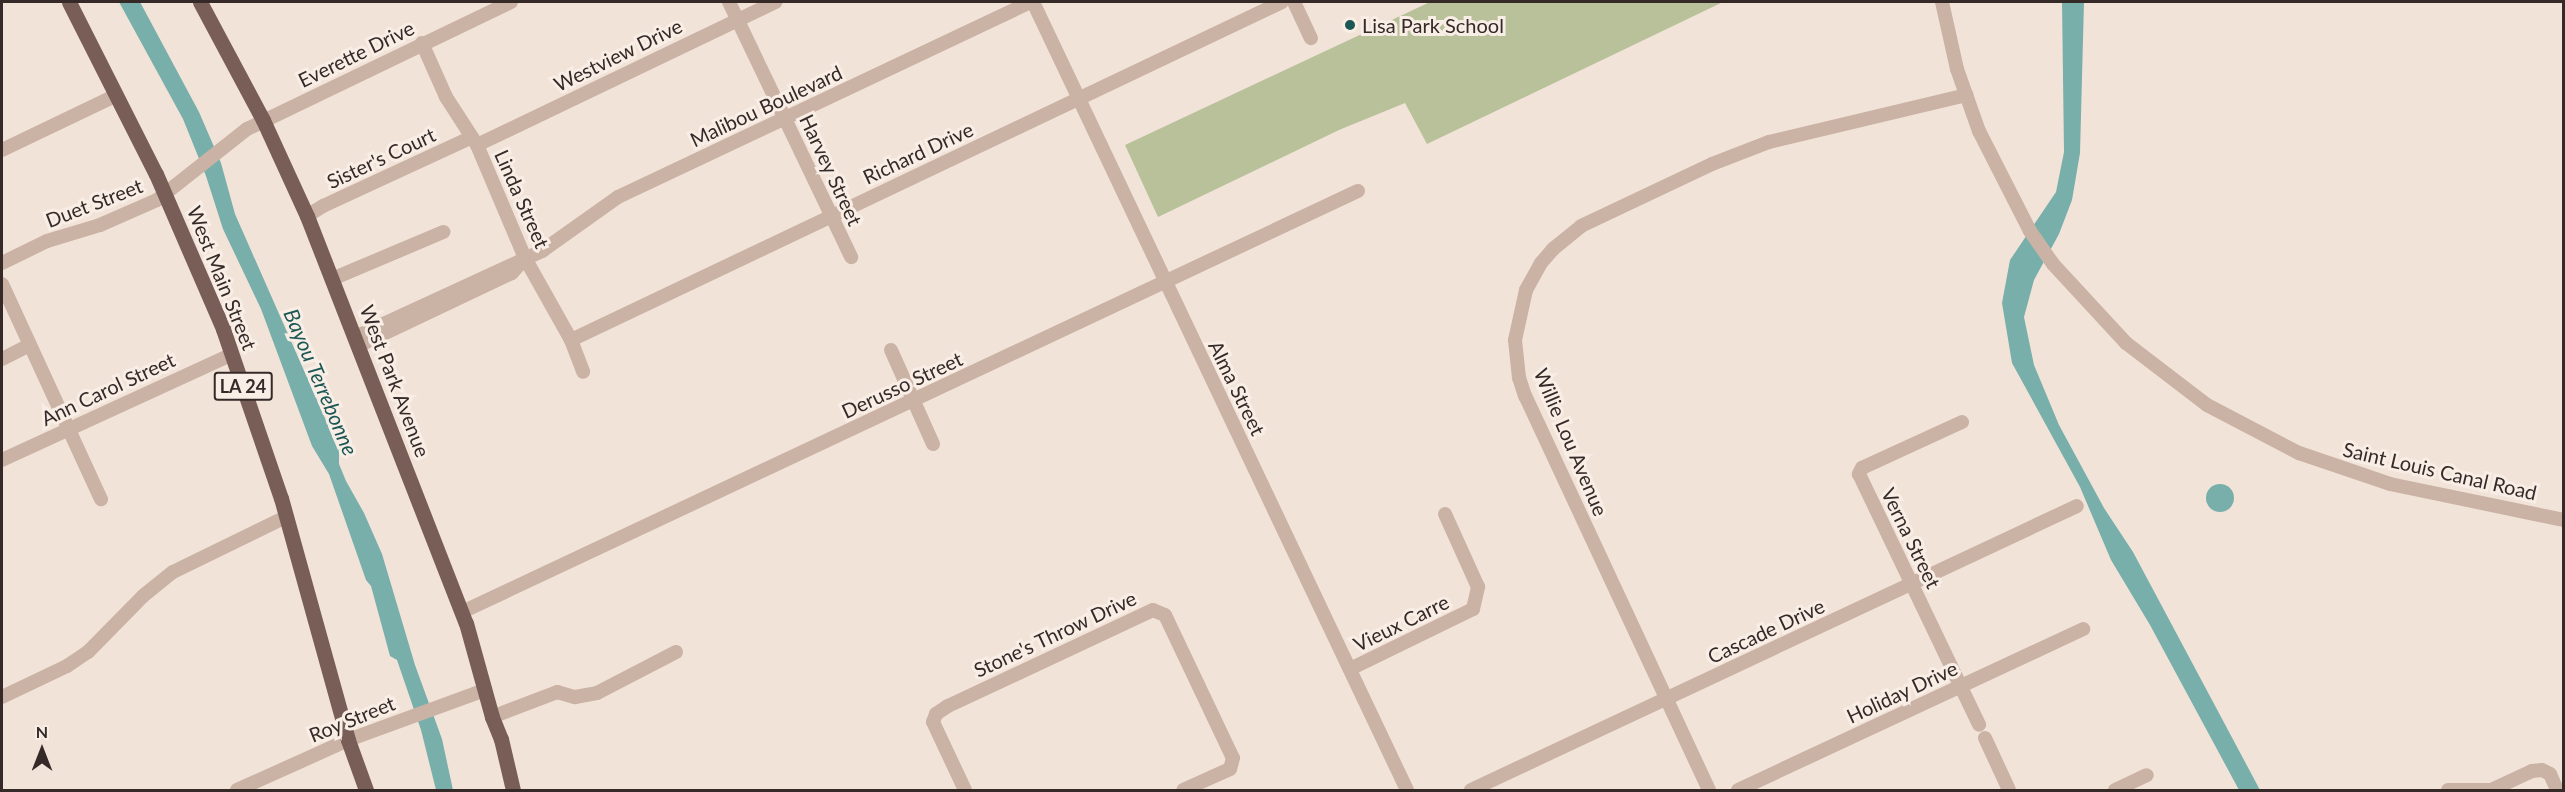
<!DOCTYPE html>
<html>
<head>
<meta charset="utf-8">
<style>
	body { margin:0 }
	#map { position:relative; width:2565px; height:792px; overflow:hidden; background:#f2e3d9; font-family:Lato,sans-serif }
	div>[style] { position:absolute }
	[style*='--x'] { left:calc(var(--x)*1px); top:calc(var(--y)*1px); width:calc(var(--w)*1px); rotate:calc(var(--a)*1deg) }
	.green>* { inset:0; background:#b8c199 }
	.water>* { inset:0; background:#78afab }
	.round { border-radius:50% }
	.minor>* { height:14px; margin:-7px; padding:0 7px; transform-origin:7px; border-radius:7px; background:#cab2a5 }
	.major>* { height:15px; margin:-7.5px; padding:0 7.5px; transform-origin:7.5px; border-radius:7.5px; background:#785e57 }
	.dots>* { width:16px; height:16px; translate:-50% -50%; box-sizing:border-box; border:3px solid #f9eee6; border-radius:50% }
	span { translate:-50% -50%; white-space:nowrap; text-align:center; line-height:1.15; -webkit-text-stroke:6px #f9eee6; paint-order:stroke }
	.shield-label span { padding:2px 4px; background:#f9eee6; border:2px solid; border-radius:4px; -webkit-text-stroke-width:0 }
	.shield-label { font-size:18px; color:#352a27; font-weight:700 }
	.poi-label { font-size:20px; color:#352a27 }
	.left { translate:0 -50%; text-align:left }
	.street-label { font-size:20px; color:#352a27 }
	.water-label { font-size:21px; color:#1c5754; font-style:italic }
	.frame { position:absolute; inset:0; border:3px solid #352a27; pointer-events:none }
	.north { position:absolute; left:12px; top:720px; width:60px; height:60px; -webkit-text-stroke:4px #f9eee6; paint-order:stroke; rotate:0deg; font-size:16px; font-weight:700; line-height:24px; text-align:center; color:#352a27 }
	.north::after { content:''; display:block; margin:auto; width:21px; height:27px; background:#352a27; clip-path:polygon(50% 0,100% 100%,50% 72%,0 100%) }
</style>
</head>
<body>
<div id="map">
	<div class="green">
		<i style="clip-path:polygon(1430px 2px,1723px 2px,1427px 144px,1405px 103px,1339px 130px,1158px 217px,1125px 145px)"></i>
	</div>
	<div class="water">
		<i style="clip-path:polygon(119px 2px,140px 2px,199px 112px,221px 163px,235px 214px,339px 450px,339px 464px,346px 481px,364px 513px,382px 554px,415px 665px,442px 739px,453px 790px,436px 790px,421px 730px,397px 660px,390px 656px,371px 586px,366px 580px,329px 474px,312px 446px,261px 309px,223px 229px,206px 176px,183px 119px)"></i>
		<i style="clip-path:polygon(2062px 2px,2084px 2px,2080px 153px,2072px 200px,2059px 234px,2034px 280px,2024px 317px,2034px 365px,2059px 425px,2104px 508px,2133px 552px,2260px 790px,2239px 790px,2150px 625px,2111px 560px,2080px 487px,2012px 363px,2002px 303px,2010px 260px,2056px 192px,2064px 152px)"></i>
		<i class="round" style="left:2206px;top:484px;width:28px;height:28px"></i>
	</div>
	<div class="minor">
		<i style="--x:729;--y:2;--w:283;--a:64.4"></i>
		<i style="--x:1033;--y:2;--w:872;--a:64.61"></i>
		<i style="--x:1294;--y:2;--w:40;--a:65"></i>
		<i style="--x:1942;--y:2;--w:69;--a:77.4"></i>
		<i style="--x:1957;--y:69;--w:66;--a:70.5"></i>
		<i style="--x:1979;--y:131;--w:112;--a:63"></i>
		<i style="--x:2030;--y:231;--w:40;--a:55.1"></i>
		<i style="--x:2053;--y:264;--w:108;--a:47.3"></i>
		<i style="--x:2126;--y:343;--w:102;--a:37.4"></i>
		<i style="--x:2207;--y:405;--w:104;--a:27.6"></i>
		<i style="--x:2299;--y:453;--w:96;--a:18.8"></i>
		<i style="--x:2390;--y:484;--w:178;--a:11.7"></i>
		<i style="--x:422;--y:43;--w:59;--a:66"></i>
		<i style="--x:446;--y:97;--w:57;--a:57.1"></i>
		<i style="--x:477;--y:145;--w:123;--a:67"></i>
		<i style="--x:525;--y:258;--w:94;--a:60.7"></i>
		<i style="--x:571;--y:340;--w:34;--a:69"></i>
		<i style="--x:477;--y:145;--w:331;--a:-25.6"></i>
		<i style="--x:2;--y:150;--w:127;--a:-25.6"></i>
		<i style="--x:307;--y:216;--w:19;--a:-32"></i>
		<i style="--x:323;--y:206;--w:164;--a:-24.8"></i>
		<i style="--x:2;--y:263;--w:50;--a:-26.1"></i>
		<i style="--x:47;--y:241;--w:55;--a:-16.8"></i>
		<i style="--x:100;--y:225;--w:62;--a:-23.7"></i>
		<i style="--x:157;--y:200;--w:115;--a:-38.3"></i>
		<i style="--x:247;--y:129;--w:293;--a:-25.7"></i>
		<i style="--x:332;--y:279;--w:121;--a:-22.9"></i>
		<i style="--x:2;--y:284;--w:237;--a:65.3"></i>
		<i style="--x:355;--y:337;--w:206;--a:-24.7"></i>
		<i style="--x:542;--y:251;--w:93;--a:-35.4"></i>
		<i style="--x:618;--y:197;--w:457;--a:-25.3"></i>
		<i style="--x:571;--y:340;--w:787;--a:-25.43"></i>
		<i style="--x:358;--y:346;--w:170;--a:-25.4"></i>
		<i style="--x:512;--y:273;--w:18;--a:-49"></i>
		<i style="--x:891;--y:350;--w:103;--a:65.9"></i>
		<i style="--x:2;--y:359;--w:31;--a:-27"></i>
		<i style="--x:1962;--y:422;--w:110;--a:155.3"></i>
		<i style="--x:1862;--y:468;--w:7;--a:117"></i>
		<i style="--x:1859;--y:474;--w:278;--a:64.4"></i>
		<i style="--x:2;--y:460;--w:253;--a:-24.7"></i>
		<i style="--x:462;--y:612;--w:990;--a:-25.17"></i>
		<i style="--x:1350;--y:669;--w:137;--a:-26"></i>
		<i style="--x:1473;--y:609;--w:23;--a:-77"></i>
		<i style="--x:1478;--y:587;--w:80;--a:-114.3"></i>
		<i style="--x:2;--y:697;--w:72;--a:-25.5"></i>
		<i style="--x:67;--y:666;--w:25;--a:-34"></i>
		<i style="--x:88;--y:652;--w:78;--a:-45.5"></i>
		<i style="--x:143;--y:596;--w:38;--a:-39"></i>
		<i style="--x:173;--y:572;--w:126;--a:-26"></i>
		<i style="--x:492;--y:717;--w:70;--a:-21"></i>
		<i style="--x:557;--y:692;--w:19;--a:16"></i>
		<i style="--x:575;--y:697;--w:22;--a:-10"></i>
		<i style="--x:597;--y:693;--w:89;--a:-27.4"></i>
		<i style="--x:1985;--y:738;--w:57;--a:65.2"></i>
		<i style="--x:237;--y:790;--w:122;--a:-24.2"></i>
		<i style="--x:348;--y:740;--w:146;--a:-20.1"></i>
		<i style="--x:965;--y:790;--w:75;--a:-115.2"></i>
		<i style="--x:933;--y:722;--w:9;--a:-69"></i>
		<i style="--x:936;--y:714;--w:14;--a:-34"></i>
		<i style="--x:948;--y:706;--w:226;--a:-25.1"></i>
		<i style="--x:1153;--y:610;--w:13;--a:23"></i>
		<i style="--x:1165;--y:615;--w:158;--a:64.6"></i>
		<i style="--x:1233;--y:758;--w:11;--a:105"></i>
		<i style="--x:1230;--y:769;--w:51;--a:155.9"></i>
		<i style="--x:1471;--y:790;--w:669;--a:-25.11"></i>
		<i style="--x:1709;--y:790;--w:435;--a:-115"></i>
		<i style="--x:1525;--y:396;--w:19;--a:-108"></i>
		<i style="--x:1519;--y:378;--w:38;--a:-96"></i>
		<i style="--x:1515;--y:340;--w:51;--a:-77.6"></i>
		<i style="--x:1526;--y:290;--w:31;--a:-61"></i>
		<i style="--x:1541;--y:263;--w:18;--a:-49"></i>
		<i style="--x:1553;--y:249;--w:36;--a:-39"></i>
		<i style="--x:1581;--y:226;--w:145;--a:-25.3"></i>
		<i style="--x:1712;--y:164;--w:61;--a:-21.1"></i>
		<i style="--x:1769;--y:142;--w:203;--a:-13.4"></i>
		<i style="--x:1738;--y:790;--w:381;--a:-25"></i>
		<i style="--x:2115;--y:790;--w:35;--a:-25"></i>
		<i style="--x:2448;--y:790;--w:43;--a:0"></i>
		<i style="--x:2491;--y:790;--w:45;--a:-24.9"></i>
		<i style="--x:2532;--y:771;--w:10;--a:-6"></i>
		<i style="--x:2542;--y:770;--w:9;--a:27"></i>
		<i style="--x:2550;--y:774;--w:17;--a:66"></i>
	</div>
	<div class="major">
		<i style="--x:69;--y:2;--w:193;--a:63.2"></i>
		<i style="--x:156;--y:174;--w:169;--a:66.6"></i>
		<i style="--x:223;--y:329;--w:179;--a:71.1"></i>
		<i style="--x:281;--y:498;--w:251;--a:74.5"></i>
		<i style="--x:348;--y:740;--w:53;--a:70.2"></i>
		<i style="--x:200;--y:2;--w:134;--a:61.9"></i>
		<i style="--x:263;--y:120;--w:106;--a:65.4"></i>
		<i style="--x:307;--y:216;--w:437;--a:68.7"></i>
		<i style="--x:466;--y:623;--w:98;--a:74.5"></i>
		<i style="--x:492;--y:717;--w:24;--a:68"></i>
		<i style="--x:501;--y:739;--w:52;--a:76.8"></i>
	</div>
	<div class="dots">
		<i style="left:1350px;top:25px;background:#1c5754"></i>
	</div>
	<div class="shield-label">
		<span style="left:243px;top:386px">LA 24</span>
	</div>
	<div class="poi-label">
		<span class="left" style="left:1362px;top:25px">Lisa Park School</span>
	</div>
	<div class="street-label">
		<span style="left:356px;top:54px;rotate:-26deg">Everette Drive</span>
		<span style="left:618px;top:55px;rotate:-26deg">Westview Drive</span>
		<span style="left:766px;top:106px;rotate:-25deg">Malibou Boulevard</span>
		<span style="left:918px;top:153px;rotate:-25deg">Richard Drive</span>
		<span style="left:381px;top:158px;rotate:-25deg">Sister's Court</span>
		<span style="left:831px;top:170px;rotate:65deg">Harvey Street</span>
		<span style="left:522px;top:199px;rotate:66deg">Linda Street</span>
		<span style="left:94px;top:203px;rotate:-21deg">Duet Street</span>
		<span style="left:222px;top:278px;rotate:68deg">West Main Street</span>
		<span style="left:395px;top:381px;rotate:69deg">West Park Avenue</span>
		<span style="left:902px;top:385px;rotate:-25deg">Derusso Street</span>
		<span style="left:1237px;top:388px;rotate:64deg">Alma Street</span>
		<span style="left:108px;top:389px;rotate:-25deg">Ann Carol Street</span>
		<span style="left:1571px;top:442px;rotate:67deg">Willie Lou Avenue</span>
		<span style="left:2440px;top:471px;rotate:13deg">Saint Louis Canal Road</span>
		<span style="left:1911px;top:538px;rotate:64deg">Verna Street</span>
		<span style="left:1401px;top:623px;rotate:-26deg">Vieux Carre</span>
		<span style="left:1766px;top:631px;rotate:-25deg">Cascade Drive</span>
		<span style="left:1055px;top:634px;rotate:-25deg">Stone's Throw Drive</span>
		<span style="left:1902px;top:692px;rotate:-25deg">Holiday Drive</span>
		<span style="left:352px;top:719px;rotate:-22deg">Roy Street</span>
	</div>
	<div class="water-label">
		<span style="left:321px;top:382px;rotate:67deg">Bayou Terrebonne</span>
	</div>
	<div class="frame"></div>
	<div class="north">N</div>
</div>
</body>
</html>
